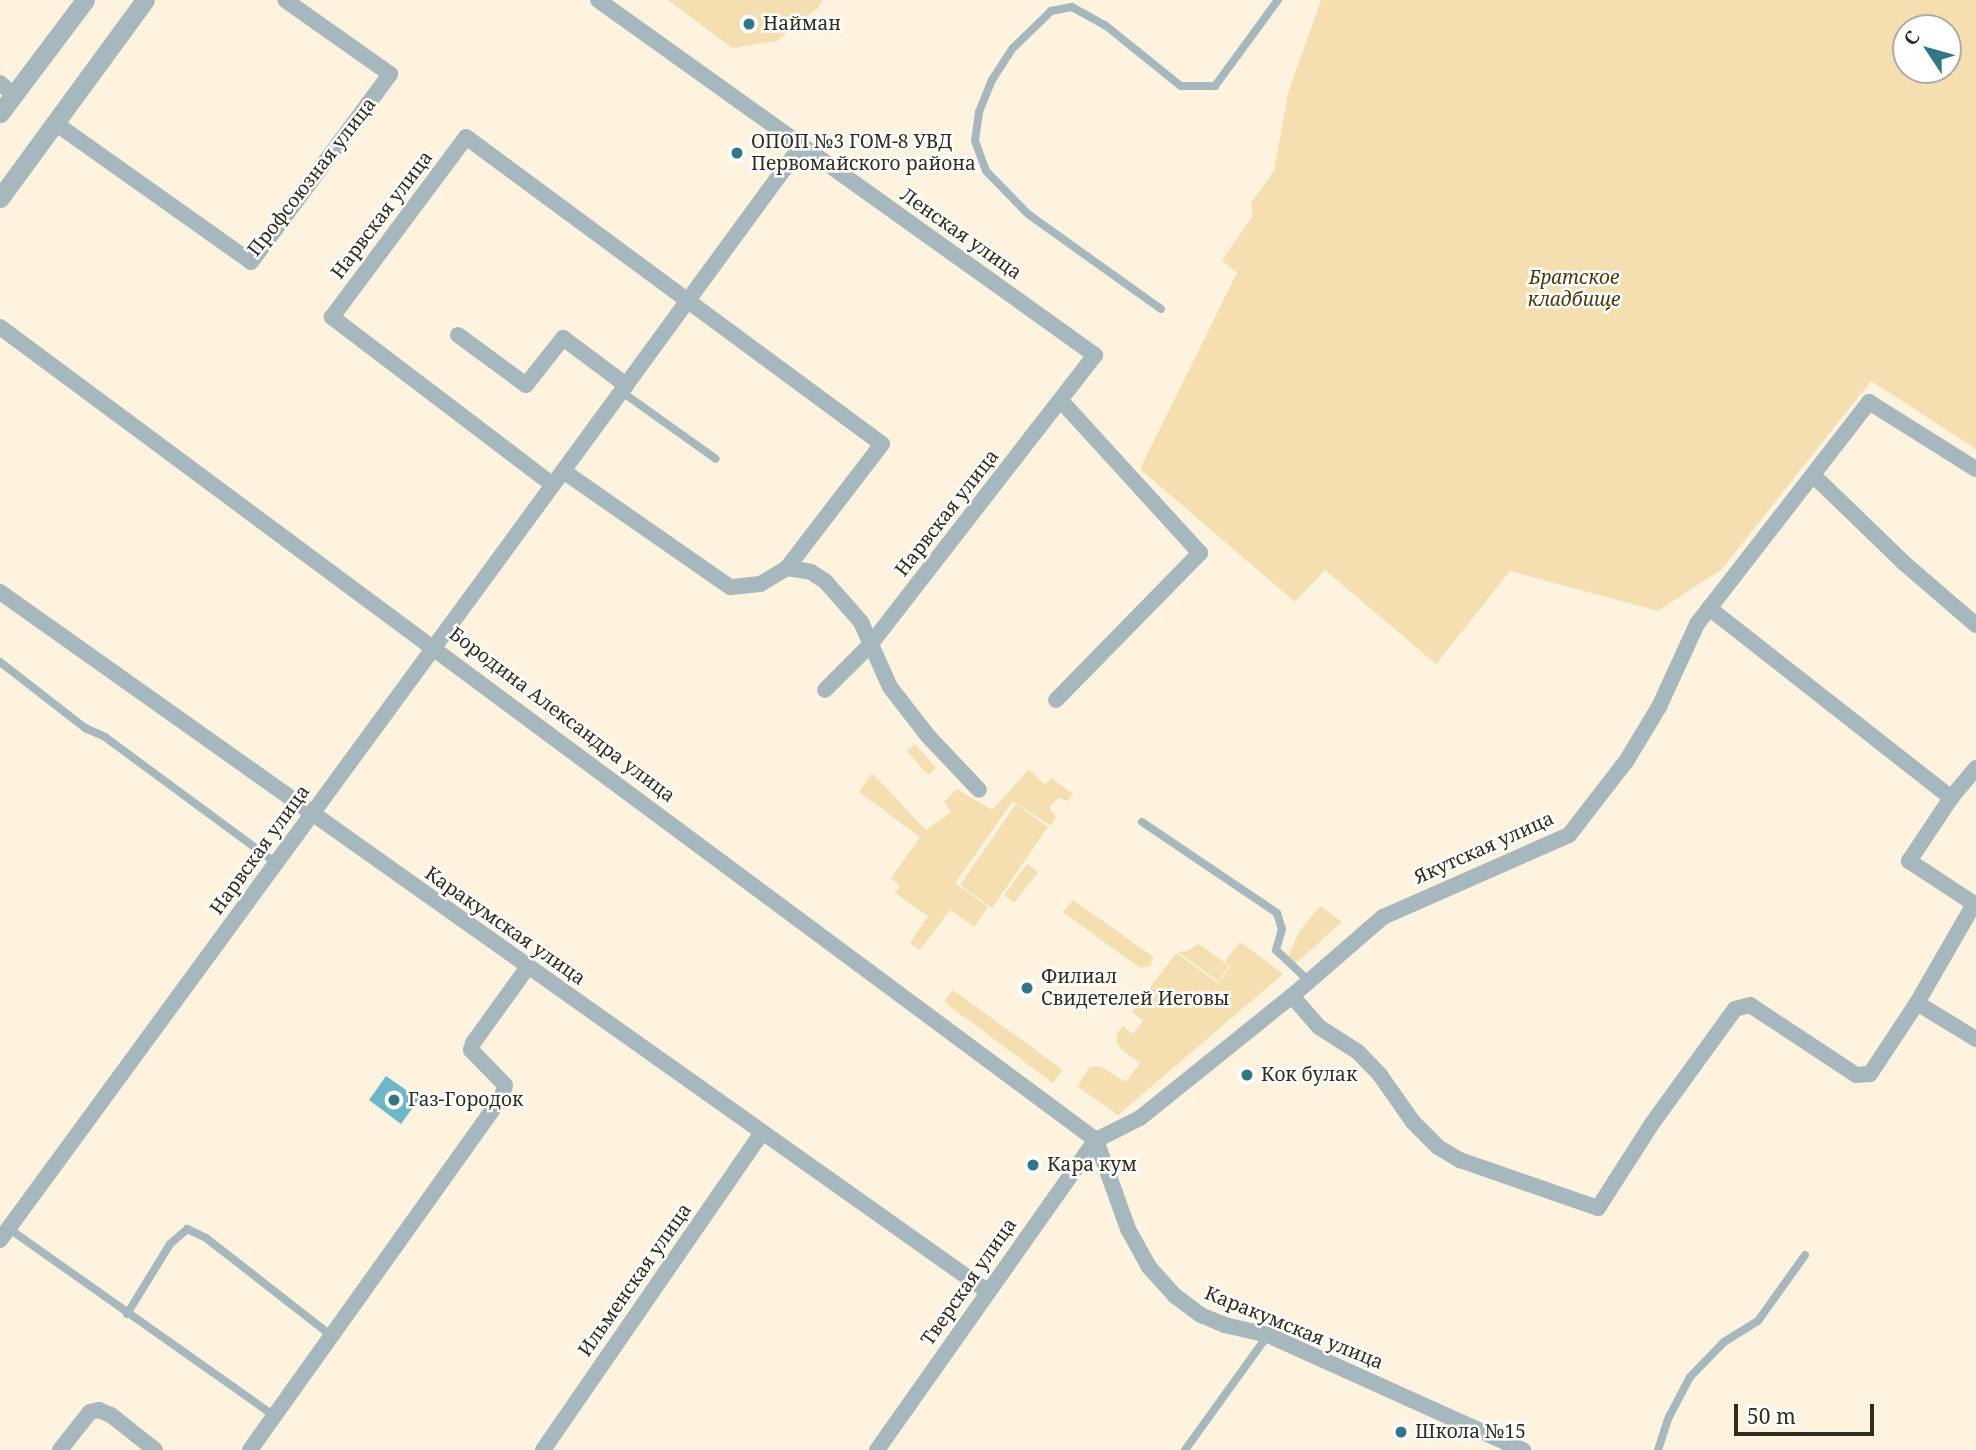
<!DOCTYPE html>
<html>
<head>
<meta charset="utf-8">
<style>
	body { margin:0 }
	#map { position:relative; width:1976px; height:1450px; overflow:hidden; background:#fdf3df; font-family:"Noto Serif",serif }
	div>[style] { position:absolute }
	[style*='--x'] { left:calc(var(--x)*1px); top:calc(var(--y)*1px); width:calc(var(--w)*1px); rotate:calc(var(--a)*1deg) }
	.green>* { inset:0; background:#f5dfb0 }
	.water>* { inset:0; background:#6eb6c9 }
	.service>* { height:8px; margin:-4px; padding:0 4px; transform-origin:4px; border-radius:4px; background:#a6b8bd }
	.minor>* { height:16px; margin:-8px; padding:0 8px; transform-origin:8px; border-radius:8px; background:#a6b8bd }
	.tertiary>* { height:19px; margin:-9.5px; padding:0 9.5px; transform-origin:9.5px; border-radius:9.5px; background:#a6b8bd }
	.dots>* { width:19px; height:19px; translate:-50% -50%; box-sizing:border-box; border:4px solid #fff; border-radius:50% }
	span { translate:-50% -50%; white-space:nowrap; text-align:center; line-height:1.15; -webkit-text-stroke:5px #fff; paint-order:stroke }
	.poi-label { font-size:19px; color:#322c1f }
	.left { translate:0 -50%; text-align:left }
	.street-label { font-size:19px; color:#322c1f }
	.park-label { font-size:19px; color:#4b390c; font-style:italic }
	.north { position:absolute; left:1892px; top:14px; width:70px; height:70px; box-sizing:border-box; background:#fff; border:2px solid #adaba5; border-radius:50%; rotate:306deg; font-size:19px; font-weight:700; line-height:28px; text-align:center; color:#322c1f }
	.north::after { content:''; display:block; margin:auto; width:24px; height:32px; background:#337687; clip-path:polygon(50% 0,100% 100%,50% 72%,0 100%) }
	.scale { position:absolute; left:1734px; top:1404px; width:140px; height:32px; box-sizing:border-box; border:4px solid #322c1f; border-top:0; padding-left:9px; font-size:21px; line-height:24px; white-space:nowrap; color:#322c1f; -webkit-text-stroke:5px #fff; paint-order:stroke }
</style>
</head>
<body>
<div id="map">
	<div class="green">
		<i style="clip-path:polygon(668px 0,823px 0,819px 7px,777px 41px,732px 48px)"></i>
		<i style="clip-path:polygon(evenodd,1321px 0,1976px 0,1976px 449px,1871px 381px,1721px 570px,1658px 611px,1510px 571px,1436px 664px,1325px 570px,1295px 602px,1140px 469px,1237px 273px,1222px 260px,1253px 216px,1251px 203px,1274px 171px,1288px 93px,1321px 0,1906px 28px,1948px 28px,1948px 70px,1906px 70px,1906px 28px)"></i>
		<i style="clip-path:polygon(915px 744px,936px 768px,928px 775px,907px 751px)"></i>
		<i style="clip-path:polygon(1029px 769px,1045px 785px,1051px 778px,1073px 794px,1068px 801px,1059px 798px,1052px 804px,1050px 809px,1056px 817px,1051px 826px,1013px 801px,955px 883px,988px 907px,974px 927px,950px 910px,920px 950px,910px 943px,928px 916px,895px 893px,900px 886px,891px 878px,920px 837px,859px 792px,872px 773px,926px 830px,951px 812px,944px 802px,957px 789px,992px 810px)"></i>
		<i style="clip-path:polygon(1016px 804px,1048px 827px,992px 908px,960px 885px)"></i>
		<i style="clip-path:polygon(1027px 864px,1038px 872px,1014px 903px,1004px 895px)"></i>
		<i style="clip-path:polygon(1073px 900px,1151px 955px,1153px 959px,1150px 966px,1140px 968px,1063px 912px)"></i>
		<i style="clip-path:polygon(1320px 906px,1342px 922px,1296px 963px,1288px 958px,1298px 933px)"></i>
		<i style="clip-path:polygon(1240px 942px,1283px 974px,1118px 1115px,1077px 1086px,1090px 1067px,1099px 1066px,1126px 1082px,1140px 1063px,1120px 1048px,1116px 1041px,1117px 1034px,1123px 1026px,1133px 1034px,1143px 1021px,1132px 1012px,1176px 953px,1218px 983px,1231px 966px,1225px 961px)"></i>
		<i style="clip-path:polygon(1199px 944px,1229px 966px,1218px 981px,1178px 952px,1187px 951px)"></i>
		<i style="clip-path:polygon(953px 990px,1063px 1070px,1053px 1083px,944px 1002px)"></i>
	</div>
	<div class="water">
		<i style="clip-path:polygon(386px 1076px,419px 1099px,401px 1124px,369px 1100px)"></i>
	</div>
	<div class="service">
		<i style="--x:1161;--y:309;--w:163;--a:-144.5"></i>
		<i style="--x:1028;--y:214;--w:60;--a:-134.3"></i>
		<i style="--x:986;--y:171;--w:32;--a:-110"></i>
		<i style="--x:975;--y:141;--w:29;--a:-82"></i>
		<i style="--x:979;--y:112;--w:35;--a:-68"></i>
		<i style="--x:992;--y:80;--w:38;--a:-57"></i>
		<i style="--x:1013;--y:48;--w:53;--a:-44.2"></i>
		<i style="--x:1051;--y:11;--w:21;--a:-11"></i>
		<i style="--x:1072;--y:7;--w:38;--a:29"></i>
		<i style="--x:1105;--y:25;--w:97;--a:38.8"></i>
		<i style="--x:1181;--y:86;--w:34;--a:0"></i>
		<i style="--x:1215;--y:86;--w:107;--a:-53.8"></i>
		<i style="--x:622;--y:392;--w:115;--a:35.5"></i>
		<i style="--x:0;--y:662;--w:108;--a:37.8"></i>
		<i style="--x:85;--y:728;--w:22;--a:24"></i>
		<i style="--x:105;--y:737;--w:212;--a:36.4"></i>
		<i style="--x:1142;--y:822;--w:163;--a:34"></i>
		<i style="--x:1277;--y:913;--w:17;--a:73"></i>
		<i style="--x:1282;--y:929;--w:22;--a:106"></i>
		<i style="--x:1276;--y:950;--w:45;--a:43.2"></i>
		<i style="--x:8;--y:1228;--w:327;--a:35.2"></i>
		<i style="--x:127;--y:1314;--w:82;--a:-58.4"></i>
		<i style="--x:170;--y:1244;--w:23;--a:-41"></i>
		<i style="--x:187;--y:1229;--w:21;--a:25"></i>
		<i style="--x:206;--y:1238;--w:160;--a:37.9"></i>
		<i style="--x:1185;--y:1450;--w:142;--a:-54.2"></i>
		<i style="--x:1658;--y:1450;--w:35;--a:-72"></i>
		<i style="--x:1669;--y:1417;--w:45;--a:-62.3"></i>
		<i style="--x:1690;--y:1377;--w:49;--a:-45.8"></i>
		<i style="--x:1724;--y:1342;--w:40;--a:-32"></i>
		<i style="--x:1758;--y:1321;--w:81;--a:-54.5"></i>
	</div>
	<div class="minor">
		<i style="--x:598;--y:0;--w:611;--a:35.54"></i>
		<i style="--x:1095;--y:355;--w:366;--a:127.8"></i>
		<i style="--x:871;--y:644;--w:65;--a:135"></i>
		<i style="--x:0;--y:83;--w:18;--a:41"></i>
		<i style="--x:55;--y:123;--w:240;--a:35.3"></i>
		<i style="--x:251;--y:262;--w:234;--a:-53.5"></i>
		<i style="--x:390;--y:74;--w:128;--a:-144.8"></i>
		<i style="--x:0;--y:327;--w:1365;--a:36.57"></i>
		<i style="--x:458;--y:335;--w:84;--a:36.3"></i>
		<i style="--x:526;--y:385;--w:60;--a:-51.8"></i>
		<i style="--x:563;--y:338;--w:79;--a:36.7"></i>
		<i style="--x:1813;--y:475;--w:127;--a:44"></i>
		<i style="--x:1904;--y:563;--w:95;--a:40.7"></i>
		<i style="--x:553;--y:485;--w:278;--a:-142.8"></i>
		<i style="--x:332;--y:317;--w:224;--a:-53.3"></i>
		<i style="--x:466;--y:137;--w:517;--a:36.43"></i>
		<i style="--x:882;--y:444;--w:156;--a:127.5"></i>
		<i style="--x:787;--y:568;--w:31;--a:149"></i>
		<i style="--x:760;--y:584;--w:30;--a:174"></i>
		<i style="--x:730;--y:587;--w:203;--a:-145.2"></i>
		<i style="--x:787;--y:568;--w:24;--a:9"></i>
		<i style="--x:811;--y:572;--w:17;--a:33"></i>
		<i style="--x:825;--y:581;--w:55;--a:48.7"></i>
		<i style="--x:861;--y:622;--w:71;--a:66"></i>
		<i style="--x:890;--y:687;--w:62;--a:52.2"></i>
		<i style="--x:928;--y:736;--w:74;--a:46.6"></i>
		<i style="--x:0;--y:592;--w:1209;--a:35.31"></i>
		<i style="--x:1709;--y:608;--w:308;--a:38.1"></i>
		<i style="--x:1056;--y:700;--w:206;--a:-45.6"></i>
		<i style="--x:1200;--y:553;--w:205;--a:-132.4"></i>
		<i style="--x:1976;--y:768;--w:39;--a:130"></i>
		<i style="--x:1951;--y:798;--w:76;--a:123.7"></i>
		<i style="--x:1909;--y:861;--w:80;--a:33.3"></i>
		<i style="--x:1292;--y:996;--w:41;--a:48.9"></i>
		<i style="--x:1319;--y:1027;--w:46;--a:32.7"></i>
		<i style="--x:1358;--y:1052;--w:32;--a:46"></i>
		<i style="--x:1380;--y:1075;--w:57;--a:54.9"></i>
		<i style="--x:1413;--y:1122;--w:35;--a:45"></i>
		<i style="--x:1438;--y:1147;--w:26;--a:31"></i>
		<i style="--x:1460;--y:1160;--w:146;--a:19.2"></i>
		<i style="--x:1598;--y:1208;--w:98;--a:-57.4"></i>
		<i style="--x:1651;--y:1125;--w:143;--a:-54.1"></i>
		<i style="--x:1735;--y:1009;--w:16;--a:-15"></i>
		<i style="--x:1750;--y:1005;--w:127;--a:33.4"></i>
		<i style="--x:1856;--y:1075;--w:14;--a:-4"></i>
		<i style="--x:1870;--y:1074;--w:85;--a:-56.5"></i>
		<i style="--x:1917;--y:1003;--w:114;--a:-60.1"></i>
		<i style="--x:1917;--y:1003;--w:69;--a:31.4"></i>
		<i style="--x:1096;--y:1140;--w:95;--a:70.2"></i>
		<i style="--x:1128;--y:1229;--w:43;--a:61.1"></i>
		<i style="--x:1149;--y:1267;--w:38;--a:48"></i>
		<i style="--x:1174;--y:1295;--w:34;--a:37"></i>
		<i style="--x:1201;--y:1315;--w:26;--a:23"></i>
		<i style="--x:1225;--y:1325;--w:44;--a:13.1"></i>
		<i style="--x:1268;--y:1335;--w:280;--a:24.3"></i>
		<i style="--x:0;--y:1240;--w:1356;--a:-53.79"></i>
		<i style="--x:60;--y:1450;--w:48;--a:-51.7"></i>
		<i style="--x:90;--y:1412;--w:9;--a:-13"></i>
		<i style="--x:99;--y:1410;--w:13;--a:23"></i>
		<i style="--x:111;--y:1415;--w:56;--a:38.5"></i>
		<i style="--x:250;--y:1450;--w:434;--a:-54.5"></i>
		<i style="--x:502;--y:1097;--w:12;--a:-76"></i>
		<i style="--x:505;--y:1085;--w:49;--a:-134.2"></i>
		<i style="--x:471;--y:1050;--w:7;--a:-74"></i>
		<i style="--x:473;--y:1043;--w:92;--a:-54.2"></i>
		<i style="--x:543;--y:1450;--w:385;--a:-55.4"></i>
		<i style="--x:877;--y:1450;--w:380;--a:-54.8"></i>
		<i style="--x:1096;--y:1140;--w:49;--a:-26.6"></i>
		<i style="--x:1140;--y:1118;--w:195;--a:-38.8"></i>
		<i style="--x:1292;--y:996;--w:121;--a:-41"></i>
		<i style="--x:1383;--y:917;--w:203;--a:-23.8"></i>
		<i style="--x:1569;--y:835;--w:95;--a:-52.3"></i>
		<i style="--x:1627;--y:760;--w:62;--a:-58.9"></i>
		<i style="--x:1659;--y:707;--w:91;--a:-65.4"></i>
		<i style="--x:1697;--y:624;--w:281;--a:-52.2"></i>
		<i style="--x:1869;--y:402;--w:126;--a:32.1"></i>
	</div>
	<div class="tertiary">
		<i style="--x:0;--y:113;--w:141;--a:-53"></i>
		<i style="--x:0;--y:198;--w:245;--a:-53.8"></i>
	</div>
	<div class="dots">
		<i style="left:749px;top:24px;background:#337687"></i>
		<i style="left:737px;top:153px;background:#337687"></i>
		<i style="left:1027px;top:988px;background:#337687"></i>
		<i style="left:1247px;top:1075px;background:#337687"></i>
		<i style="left:394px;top:1100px;background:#337687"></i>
		<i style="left:1033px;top:1165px;background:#337687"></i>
		<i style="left:1401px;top:1432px;background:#337687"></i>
	</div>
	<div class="poi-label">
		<span class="left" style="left:763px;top:24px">Найман</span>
		<span class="left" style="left:751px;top:153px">ОПОП №3 ГОМ-8 УВД<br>Первомайского района</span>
		<span class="left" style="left:1041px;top:988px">Филиал<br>Свидетелей Иеговы</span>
		<span class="left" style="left:1261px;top:1075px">Кок булак</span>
		<span class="left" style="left:408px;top:1100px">Газ-Городок</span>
		<span class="left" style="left:1047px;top:1165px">Кара кум</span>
		<span class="left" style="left:1415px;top:1432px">Школа №15</span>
	</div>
	<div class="street-label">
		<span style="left:312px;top:177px;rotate:-52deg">Профсоюзная улица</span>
		<span style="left:382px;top:215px;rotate:-53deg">Нарвская улица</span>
		<span style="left:961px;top:234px;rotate:35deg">Ленская улица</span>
		<span style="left:947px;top:513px;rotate:-52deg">Нарвская улица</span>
		<span style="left:562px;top:715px;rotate:37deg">Бородина Александра улица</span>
		<span style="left:1484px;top:848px;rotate:-24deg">Якутская улица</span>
		<span style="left:260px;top:850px;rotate:-54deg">Нарвская улица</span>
		<span style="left:505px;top:926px;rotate:35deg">Каракумская улица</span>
		<span style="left:635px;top:1280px;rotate:-55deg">Ильменская улица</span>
		<span style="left:969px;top:1282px;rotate:-55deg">Тверская улица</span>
		<span style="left:1294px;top:1328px;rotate:22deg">Каракумская улица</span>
	</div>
	<div class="park-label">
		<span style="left:1574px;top:289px">Братское<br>кладбище</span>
	</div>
	<div class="north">С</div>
	<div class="scale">50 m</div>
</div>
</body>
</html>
